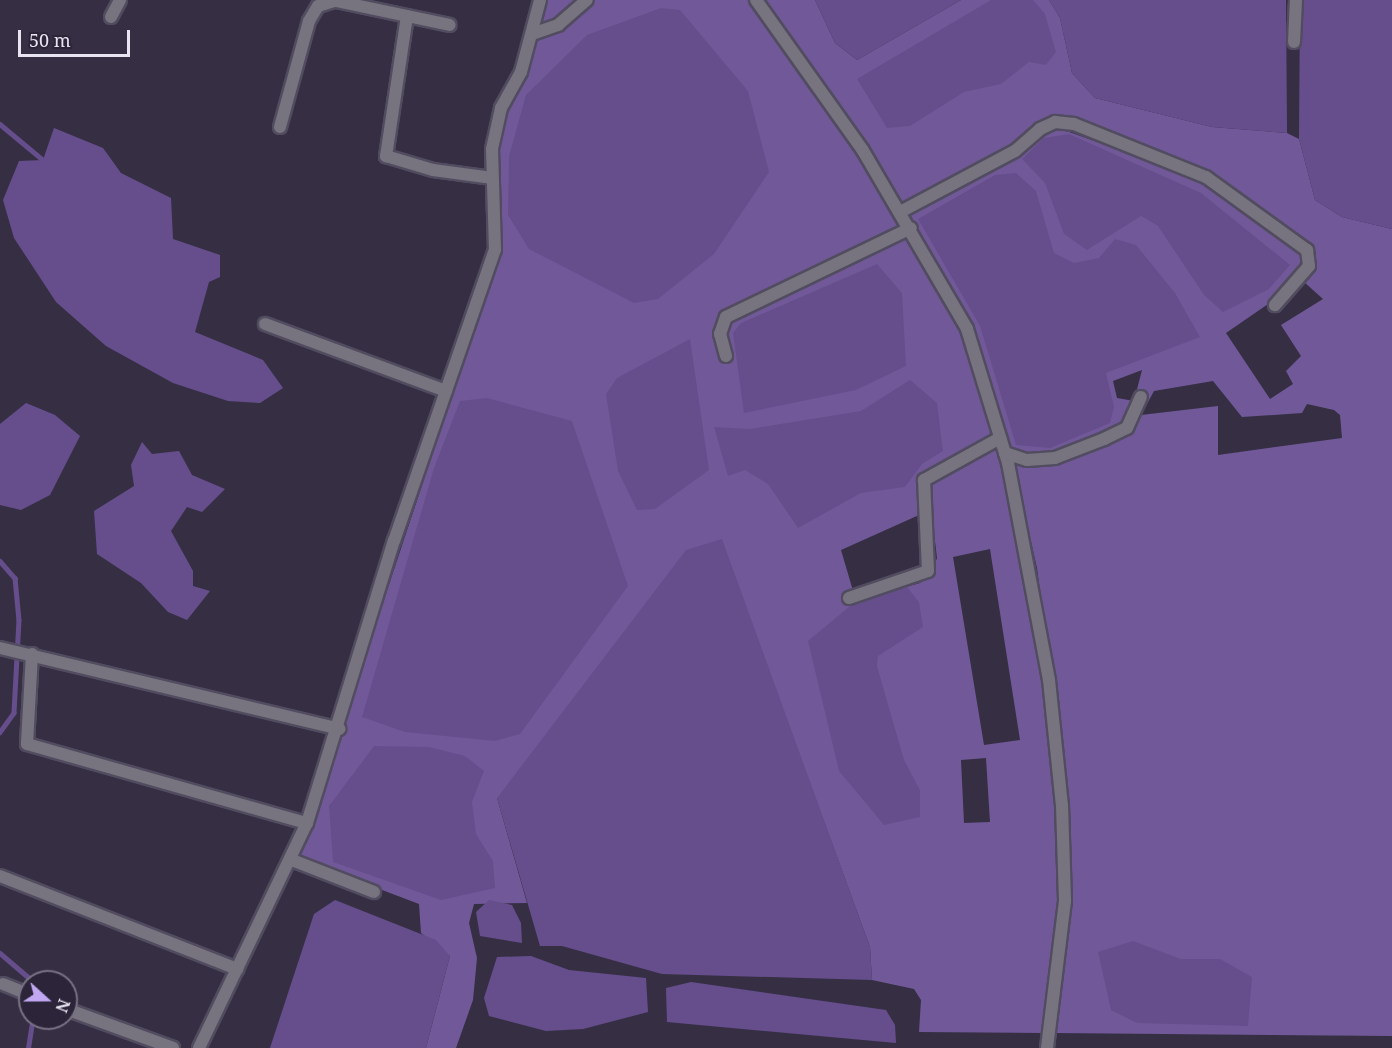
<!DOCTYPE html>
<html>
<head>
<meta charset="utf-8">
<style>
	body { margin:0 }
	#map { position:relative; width:1392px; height:1048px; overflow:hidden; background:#362f44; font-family:"Noto Serif",serif }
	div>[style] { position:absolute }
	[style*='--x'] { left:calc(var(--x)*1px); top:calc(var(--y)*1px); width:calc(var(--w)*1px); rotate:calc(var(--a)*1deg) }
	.forest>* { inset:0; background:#715999 }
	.water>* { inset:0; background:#664e8d }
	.stream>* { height:4.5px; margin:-2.25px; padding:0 2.25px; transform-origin:2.25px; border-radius:2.25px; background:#664e8d }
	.roads { filter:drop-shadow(2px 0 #524c60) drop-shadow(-2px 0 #524c60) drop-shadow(0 2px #524c60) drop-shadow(0 -2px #524c60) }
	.minor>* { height:12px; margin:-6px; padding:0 6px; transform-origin:6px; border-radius:6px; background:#77747f }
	span { translate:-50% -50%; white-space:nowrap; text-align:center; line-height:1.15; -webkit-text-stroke:6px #2c2539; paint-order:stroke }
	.north { position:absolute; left:18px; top:970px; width:60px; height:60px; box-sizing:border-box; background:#2c2539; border:2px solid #777183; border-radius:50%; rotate:111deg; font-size:16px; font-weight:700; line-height:24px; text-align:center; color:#e8e4f1 }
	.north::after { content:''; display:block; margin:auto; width:21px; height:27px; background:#c2a8f3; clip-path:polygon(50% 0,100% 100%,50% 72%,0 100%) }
	.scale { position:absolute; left:18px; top:30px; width:112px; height:27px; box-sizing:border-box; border:3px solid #e8e4f1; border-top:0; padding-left:8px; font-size:18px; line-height:21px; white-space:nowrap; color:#e8e4f1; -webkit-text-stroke:4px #2c2539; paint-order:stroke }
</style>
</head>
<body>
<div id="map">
	<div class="forest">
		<i style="clip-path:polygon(evenodd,545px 0,750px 0,858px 152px,962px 330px,994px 435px,919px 477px,919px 515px,841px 550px,856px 601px,920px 583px,931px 574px,937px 558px,928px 483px,997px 445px,1045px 686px,1057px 808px,1060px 902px,1044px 1033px,919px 1032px,921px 1000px,914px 989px,872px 980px,870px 947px,799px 753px,497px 798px,527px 903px,474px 904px,469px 923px,477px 958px,473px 1000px,456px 1048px,426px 1048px,450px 956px,421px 933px,419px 904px,298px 858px,500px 251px,497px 149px,506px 109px,526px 74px,545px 0,990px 549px,1020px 740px,984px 745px,953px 557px,990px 549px,545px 0,986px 758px,990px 822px,964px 823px,961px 760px,986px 758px)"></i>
		<i style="clip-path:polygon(evenodd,763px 0,815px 0,835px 43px,857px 60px,961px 0,1049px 0,1060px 18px,1072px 73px,1095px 98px,1212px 127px,1287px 133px,1299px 139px,1315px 200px,1342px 217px,1392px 229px,1392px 1036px,1055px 1033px,1070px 902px,1067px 803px,1037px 568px,1013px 462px,972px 327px,909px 213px,1019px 155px,1055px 127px,1190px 175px,1307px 257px,1271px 302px,1226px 333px,1270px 399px,1293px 384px,1286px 371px,1301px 356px,1281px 325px,1323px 299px,1303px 281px,1316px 263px,1316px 252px,1195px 165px,1055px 116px,1011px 147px,904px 204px,763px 0,1142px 370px,1134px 401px,1117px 398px,1113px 381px,1142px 370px,763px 0,1213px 381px,1242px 417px,1302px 413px,1307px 404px,1334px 410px,1340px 415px,1342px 438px,1218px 455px,1218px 406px,1141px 415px,1154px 391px,1213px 381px)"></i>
	</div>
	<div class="water">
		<i style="clip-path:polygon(815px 0,961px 0,857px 60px,835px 43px)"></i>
		<i style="clip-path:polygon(991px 0,1033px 0,1045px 14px,1056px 52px,1046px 65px,1029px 62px,1001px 84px,964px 92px,910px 126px,887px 128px,857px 79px)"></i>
		<i style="clip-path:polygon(1049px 0,1286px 0,1287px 133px,1212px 127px,1095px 98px,1072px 73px,1060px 18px)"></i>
		<i style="clip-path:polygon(1300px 0,1392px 0,1392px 229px,1342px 217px,1315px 200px,1299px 139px)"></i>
		<i style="clip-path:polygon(661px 8px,680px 10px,748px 91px,769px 172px,714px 254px,658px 299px,634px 303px,529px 249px,508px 215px,509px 156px,526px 95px,587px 35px)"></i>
		<i style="clip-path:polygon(54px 128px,103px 148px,121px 173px,171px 198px,173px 239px,220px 255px,220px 277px,209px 282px,195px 332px,263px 360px,283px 388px,260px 403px,228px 401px,173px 383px,106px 346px,56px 302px,14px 238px,3px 200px,19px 161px,43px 160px)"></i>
		<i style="clip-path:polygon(1069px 134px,1201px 193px,1290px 265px,1269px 289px,1223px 312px,1204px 295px,1158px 226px,1141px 216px,1087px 250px,1064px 234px,1045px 183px,1022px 159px,1044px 138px)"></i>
		<i style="clip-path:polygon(1016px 173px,1036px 191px,1054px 253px,1074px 263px,1099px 258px,1115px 239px,1136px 245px,1175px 293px,1200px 337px,1106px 373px,1114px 407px,1110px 423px,1050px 448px,1016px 445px,980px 326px,918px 219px,995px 175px)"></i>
		<i style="clip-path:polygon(877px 264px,902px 293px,906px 366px,856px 390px,744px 413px,733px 333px,741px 323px)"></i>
		<i style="clip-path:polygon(690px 339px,709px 470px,655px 509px,637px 510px,618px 471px,606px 394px,617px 378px)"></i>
		<i style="clip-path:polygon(910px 380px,937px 403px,943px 451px,922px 464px,905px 487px,861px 493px,798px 528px,768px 484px,745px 470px,728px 476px,714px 427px,750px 429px,861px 411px)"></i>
		<i style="clip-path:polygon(487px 398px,572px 421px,628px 586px,520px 734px,495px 741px,405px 732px,362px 717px,434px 468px,460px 401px)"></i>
		<i style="clip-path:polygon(26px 403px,55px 415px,80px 436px,50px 495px,21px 510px,0 505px,0 424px)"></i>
		<i style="clip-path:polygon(142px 442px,152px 454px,179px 451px,192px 475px,225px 489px,202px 512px,187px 507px,171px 531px,193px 571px,193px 586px,210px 591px,187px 620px,168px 612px,141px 583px,97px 554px,94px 511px,134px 486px,131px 465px)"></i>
		<i style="clip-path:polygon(722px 539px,870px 947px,872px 980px,662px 974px,562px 946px,540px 946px,497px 798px,686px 550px)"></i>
		<i style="clip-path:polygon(907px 587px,919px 602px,923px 627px,878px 656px,877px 666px,904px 760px,920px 790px,920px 817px,884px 825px,839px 771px,808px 641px,856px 601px)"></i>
		<i style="clip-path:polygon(374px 746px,429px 747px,465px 756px,484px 771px,472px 802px,476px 834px,493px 861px,495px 888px,441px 900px,333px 862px,329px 806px)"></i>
		<i style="clip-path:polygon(335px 900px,436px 940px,450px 956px,426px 1048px,270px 1048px,314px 914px)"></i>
		<i style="clip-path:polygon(489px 900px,512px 905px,521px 923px,522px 943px,480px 936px,476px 912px)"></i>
		<i style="clip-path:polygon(1133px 941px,1181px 959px,1220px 959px,1252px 977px,1248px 1026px,1137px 1023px,1111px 1010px,1098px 952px)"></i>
		<i style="clip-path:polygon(531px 956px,569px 970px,646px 978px,648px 1012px,583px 1029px,546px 1031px,489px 1016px,484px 998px,497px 957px)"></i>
		<i style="clip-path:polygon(691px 982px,886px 1010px,895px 1025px,896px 1043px,667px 1022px,666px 988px)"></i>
	</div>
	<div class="stream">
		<i style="--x:0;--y:124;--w:56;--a:39.9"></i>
		<i style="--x:0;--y:561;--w:23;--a:49"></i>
		<i style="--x:15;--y:578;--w:42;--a:84.6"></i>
		<i style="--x:19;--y:620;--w:93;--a:93.1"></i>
		<i style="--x:14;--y:713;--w:24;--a:126"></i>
		<i style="--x:0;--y:953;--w:45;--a:40.5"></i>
		<i style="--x:28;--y:1048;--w:30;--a:-81"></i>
	</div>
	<div class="roads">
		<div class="minor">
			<i style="--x:756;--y:0;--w:183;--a:54.6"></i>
			<i style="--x:862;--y:149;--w:208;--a:59.7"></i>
			<i style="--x:967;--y:329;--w:140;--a:73"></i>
			<i style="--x:1008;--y:463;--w:221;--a:79.3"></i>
			<i style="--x:1049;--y:680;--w:126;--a:84.1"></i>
			<i style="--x:1062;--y:805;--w:96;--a:88.2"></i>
			<i style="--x:1065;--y:901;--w:148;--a:97"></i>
			<i style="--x:336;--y:1;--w:116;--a:11.9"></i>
			<i style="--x:407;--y:16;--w:142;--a:98.5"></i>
			<i style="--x:386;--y:156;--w:49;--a:16.6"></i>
			<i style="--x:433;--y:170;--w:60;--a:7.7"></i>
			<i style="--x:111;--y:17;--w:19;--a:-62"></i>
			<i style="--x:532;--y:34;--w:28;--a:-19"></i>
			<i style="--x:558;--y:25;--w:38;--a:-41"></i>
			<i style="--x:1294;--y:42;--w:42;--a:-87.3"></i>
			<i style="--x:280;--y:127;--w:110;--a:-74.7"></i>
			<i style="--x:309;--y:21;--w:17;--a:-59"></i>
			<i style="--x:318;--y:6;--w:21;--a:-17"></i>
			<i style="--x:902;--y:211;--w:128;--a:-28"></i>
			<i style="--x:1015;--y:151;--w:33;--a:-41"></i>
			<i style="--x:1040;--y:129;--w:17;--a:-25"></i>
			<i style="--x:1055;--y:122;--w:19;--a:6"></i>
			<i style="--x:1074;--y:124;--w:142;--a:21.9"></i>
			<i style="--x:1206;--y:177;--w:125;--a:35.9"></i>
			<i style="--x:1307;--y:250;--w:16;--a:83"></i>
			<i style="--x:1309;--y:266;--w:52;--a:131.1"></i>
			<i style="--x:265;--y:324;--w:193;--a:20.3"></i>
			<i style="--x:726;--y:356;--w:23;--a:-105"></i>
			<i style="--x:720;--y:334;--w:18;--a:-71"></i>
			<i style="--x:726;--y:317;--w:205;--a:-25.7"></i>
			<i style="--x:1005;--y:453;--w:23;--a:18"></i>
			<i style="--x:1027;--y:460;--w:28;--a:-4"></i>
			<i style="--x:1055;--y:458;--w:53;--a:-21.2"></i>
			<i style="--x:1104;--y:439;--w:25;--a:-26"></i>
			<i style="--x:1127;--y:428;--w:34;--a:-66"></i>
			<i style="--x:849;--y:598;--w:83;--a:-18.9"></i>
			<i style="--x:928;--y:571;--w:91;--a:-92.5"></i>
			<i style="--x:924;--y:480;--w:87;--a:-28.9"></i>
			<i style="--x:0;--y:648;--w:349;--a:13.4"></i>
			<i style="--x:32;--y:654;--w:90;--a:93.2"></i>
			<i style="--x:27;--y:744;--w:291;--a:15.8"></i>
			<i style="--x:292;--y:860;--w:88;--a:21.3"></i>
			<i style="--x:0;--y:876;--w:255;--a:21.4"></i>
			<i style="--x:3;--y:984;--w:29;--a:22"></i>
			<i style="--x:66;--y:1009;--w:114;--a:20"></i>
			<i style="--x:199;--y:1048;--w:250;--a:-64.4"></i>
			<i style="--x:307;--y:823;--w:295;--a:-72.9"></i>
			<i style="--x:394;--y:541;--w:308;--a:-70.9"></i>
			<i style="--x:495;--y:250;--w:101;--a:-91.7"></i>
			<i style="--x:492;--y:149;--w:42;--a:-77.6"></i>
			<i style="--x:501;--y:108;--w:41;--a:-60.9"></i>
			<i style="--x:521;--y:72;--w:74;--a:-75.2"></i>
		</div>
	</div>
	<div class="north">N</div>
	<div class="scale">50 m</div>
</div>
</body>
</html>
